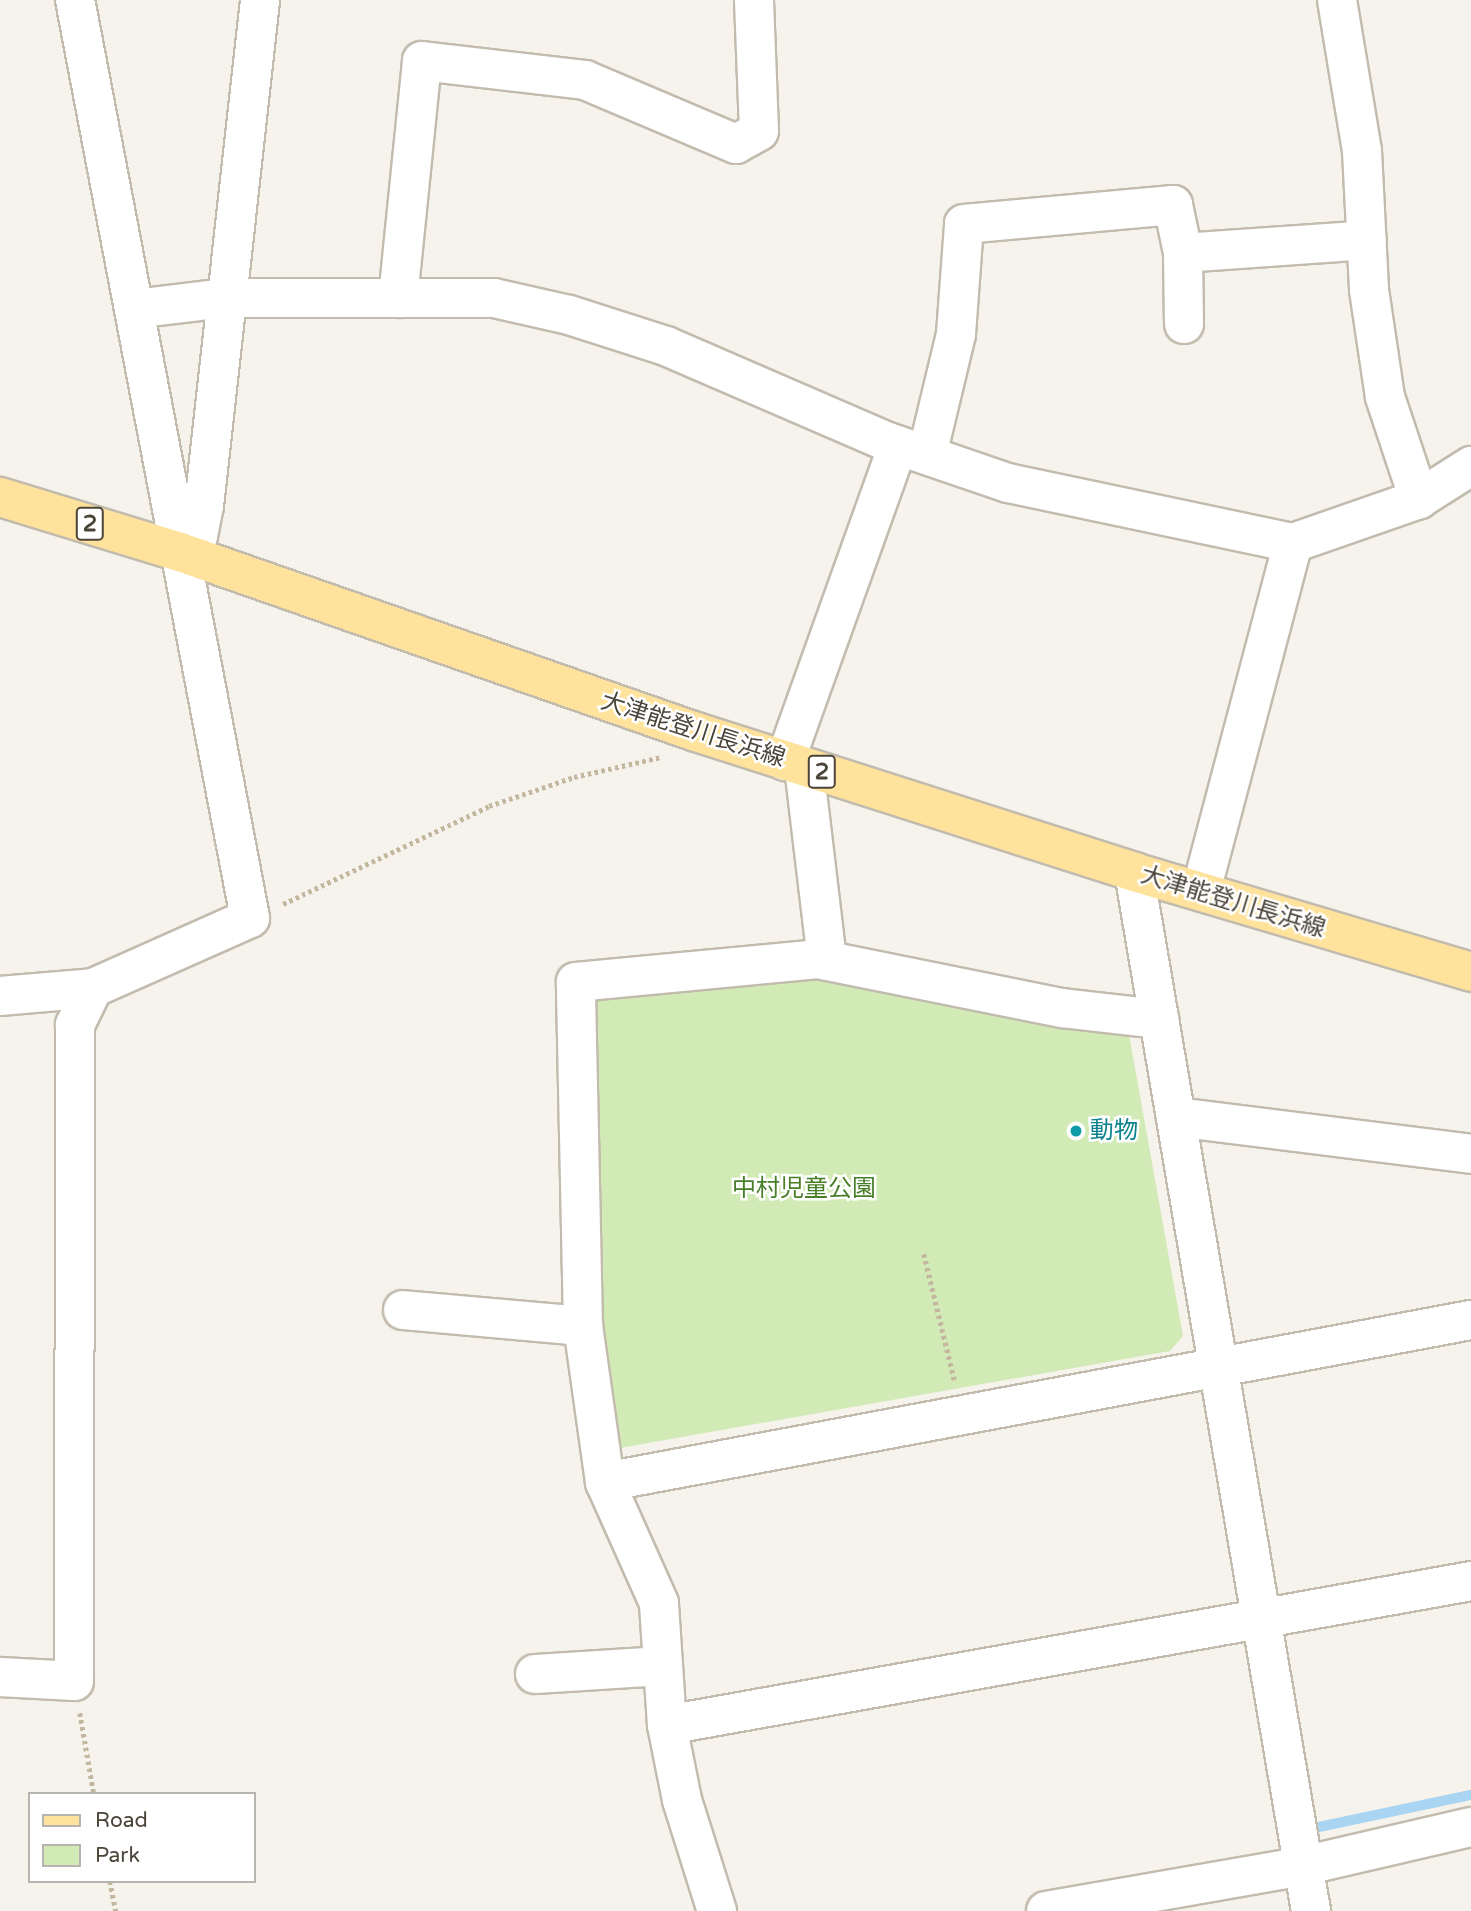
<!DOCTYPE html>
<html>
<head>
<meta charset="utf-8">
<style>
	body { margin:0 }
	#map { position:relative; width:1471px; height:1911px; overflow:hidden; background:#f6f3ec; font-family:"Varela Round","Noto Sans JP",sans-serif }
	div>[style] { position:absolute }
	[style*='--x'] { left:calc(var(--x)*1px); top:calc(var(--y)*1px); width:calc(var(--w)*1px); rotate:calc(var(--a)*1deg) }
	.green>* { inset:0; background:#d2eab5 }
	.stream>* { height:10px; margin:-5px; padding:0 5px; transform-origin:5px; border-radius:5px; background:#a9d4f2 }
	.path>* { height:4.5px; margin-top:-2.25px; transform-origin:0; background:repeating-linear-gradient(90deg,#c4b79f 0 3.5px,transparent 0 7px) }
	.roads { filter:drop-shadow(2px 0 #c2bbae) drop-shadow(-2px 0 #c2bbae) drop-shadow(0 2px #c2bbae) drop-shadow(0 -2px #c2bbae) }
	.minor>* { height:38px; margin:-19px; padding:0 19px; transform-origin:19px; border-radius:19px; background:#fff }
	.major>* { height:38px; margin:-19px; padding:0 19px; transform-origin:19px; border-radius:19px; background:#ffe39c }
	.dots>* { width:19px; height:19px; translate:-50% -50%; box-sizing:border-box; border:4px solid #fff; border-radius:50% }
	span { translate:-50% -50%; white-space:nowrap; text-align:center; line-height:1.15; -webkit-text-stroke:5px #fff; paint-order:stroke }
	.shield-label span { padding:2px 5px; background:#fff; border:2px solid; border-radius:5px; -webkit-text-stroke-width:0 }
	.shield-label { font-size:23px; color:#4b4439; font-weight:700 }
	.street-label { font-size:24px; color:#4b4439 }
	.culture-label { font-size:24px; color:#0d838f }
	.left { translate:0 -50%; text-align:left }
	.park-label { font-size:24px; color:#4a7f2a }
	.legend { position:absolute; left:28px; top:1792px; width:228px; height:91px; box-sizing:border-box; background:#fff; border:2px solid #b7b4b0; margin:0; padding:9px 12px; list-style:none; font-size:21px; color:#4b4439 }
	.legend li { display:flex; align-items:center; gap:14px; height:35px }
	.legend b { width:35px; border:2px solid #b7b4b0 }
</style>
</head>
<body>
<div id="map">
	<div class="green">
		<i style="clip-path:polygon(818px 965px,1128px 1029px,1183px 1336px,1170px 1351px,620px 1448px,599px 1444px,586px 991px)"></i>
	</div>
	<div class="stream">
		<i style="--x:1314;--y:1828;--w:160;--a:-11.9"></i>
	</div>
	<div class="path">
		<i style="--x:283;--y:904;--w:228;--a:-25.4"></i>
		<i style="--x:489;--y:806;--w:90;--a:-18.8"></i>
		<i style="--x:574;--y:777;--w:89;--a:-12.9"></i>
		<i style="--x:924;--y:1254;--w:132;--a:76.4"></i>
		<i style="--x:80;--y:1713;--w:82;--a:80.2"></i>
		<i style="--x:110;--y:1881;--w:31;--a:79"></i>
	</div>
	<div class="roads">
		<div class="minor">
			<i style="--x:1337;--y:0;--w:153;--a:80.6"></i>
			<i style="--x:1362;--y:151;--w:139;--a:87.1"></i>
			<i style="--x:1369;--y:290;--w:108;--a:81.5"></i>
			<i style="--x:1385;--y:397;--w:108;--a:71.6"></i>
			<i style="--x:1183;--y:253;--w:184;--a:-4"></i>
			<i style="--x:398;--y:298;--w:238;--a:-84.2"></i>
			<i style="--x:422;--y:61;--w:164;--a:6.6"></i>
			<i style="--x:585;--y:80;--w:164;--a:23"></i>
			<i style="--x:736;--y:144;--w:26;--a:-29"></i>
			<i style="--x:759;--y:131;--w:131;--a:-92.2"></i>
			<i style="--x:134;--y:309;--w:93;--a:-6.8"></i>
			<i style="--x:226;--y:298;--w:268;--a:0"></i>
			<i style="--x:494;--y:298;--w:77;--a:12.8"></i>
			<i style="--x:569;--y:315;--w:102;--a:17.7"></i>
			<i style="--x:666;--y:346;--w:242;--a:23.4"></i>
			<i style="--x:888;--y:442;--w:127;--a:18.9"></i>
			<i style="--x:1008;--y:483;--w:291;--a:11.9"></i>
			<i style="--x:1293;--y:543;--w:133;--a:-19.2"></i>
			<i style="--x:1419;--y:499;--w:62;--a:-32.4"></i>
			<i style="--x:927;--y:455;--w:124;--a:-76.5"></i>
			<i style="--x:956;--y:334;--w:110;--a:-85.8"></i>
			<i style="--x:964;--y:224;--w:210;--a:-5.2"></i>
			<i style="--x:1173;--y:205;--w:49;--a:78.2"></i>
			<i style="--x:1183;--y:253;--w:71;--a:89.2"></i>
			<i style="--x:180;--y:552;--w:24;--a:-42"></i>
			<i style="--x:198;--y:536;--w:31;--a:-79"></i>
			<i style="--x:204;--y:506;--w:509;--a:-83.68"></i>
			<i style="--x:785;--y:761;--w:335;--a:-70.3"></i>
			<i style="--x:804;--y:767;--w:195;--a:83.2"></i>
			<i style="--x:1134;--y:872;--w:1054;--a:80.33"></i>
			<i style="--x:1206;--y:872;--w:340;--a:-75.2"></i>
			<i style="--x:0;--y:996;--w:93;--a:-4.9"></i>
			<i style="--x:93;--y:988;--w:172;--a:-24"></i>
			<i style="--x:250;--y:918;--w:935;--a:-100.79"></i>
			<i style="--x:1176;--y:1117;--w:297;--a:7.1"></i>
			<i style="--x:403;--y:1310;--w:181;--a:5.1"></i>
			<i style="--x:605;--y:1482;--w:881;--a:-10.6"></i>
			<i style="--x:535;--y:1674;--w:128;--a:-3.6"></i>
			<i style="--x:0;--y:1677;--w:74;--a:3.1"></i>
			<i style="--x:74;--y:1681;--w:656;--a:-89.91"></i>
			<i style="--x:75;--y:1025;--w:41;--a:-64.1"></i>
			<i style="--x:667;--y:1725;--w:817;--a:-10.15"></i>
			<i style="--x:717;--y:1911;--w:116;--a:-107.5"></i>
			<i style="--x:682;--y:1800;--w:76;--a:-101.3"></i>
			<i style="--x:667;--y:1725;--w:122;--a:-93.8"></i>
			<i style="--x:659;--y:1603;--w:133;--a:-114.1"></i>
			<i style="--x:605;--y:1482;--w:158;--a:-98"></i>
			<i style="--x:583;--y:1326;--w:344;--a:-91.2"></i>
			<i style="--x:576;--y:982;--w:243;--a:-5.4"></i>
			<i style="--x:818;--y:959;--w:249;--a:11.4"></i>
			<i style="--x:1062;--y:1008;--w:98;--a:6.5"></i>
			<i style="--x:1046;--y:1911;--w:261;--a:-9.9"></i>
			<i style="--x:1303;--y:1866;--w:172;--a:-13.1"></i>
		</div>
		<div class="major">
			<i style="--x:0;--y:497;--w:188;--a:17"></i>
			<i style="--x:180;--y:552;--w:546;--a:19.23"></i>
			<i style="--x:696;--y:732;--w:460;--a:17.7"></i>
			<i style="--x:1134;--y:872;--w:352;--a:16.5"></i>
		</div>
	</div>
	<div class="dots">
		<i style="left:1076px;top:1131px;background:#0f9aa8"></i>
	</div>
	<div class="shield-label">
		<span style="left:90px;top:524px">2</span>
		<span style="left:822px;top:772px">2</span>
	</div>
	<div class="street-label">
		<span style="left:693px;top:730px;rotate:18deg">大津能登川長浜線</span>
		<span style="left:1233px;top:902px;rotate:17deg">大津能登川長浜線</span>
	</div>
	<div class="culture-label">
		<span class="left" style="left:1090px;top:1131px">動物</span>
	</div>
	<div class="park-label">
		<span style="left:804px;top:1189px">中村児童公園</span>
	</div>
	<ul class="legend">
	<li><b style="height:9px;background:#ffe39c"></b>Road</li>
	<li><b style="height:19px;background:#d2eab5"></b>Park</li>
	</ul>
</div>
</body>
</html>
